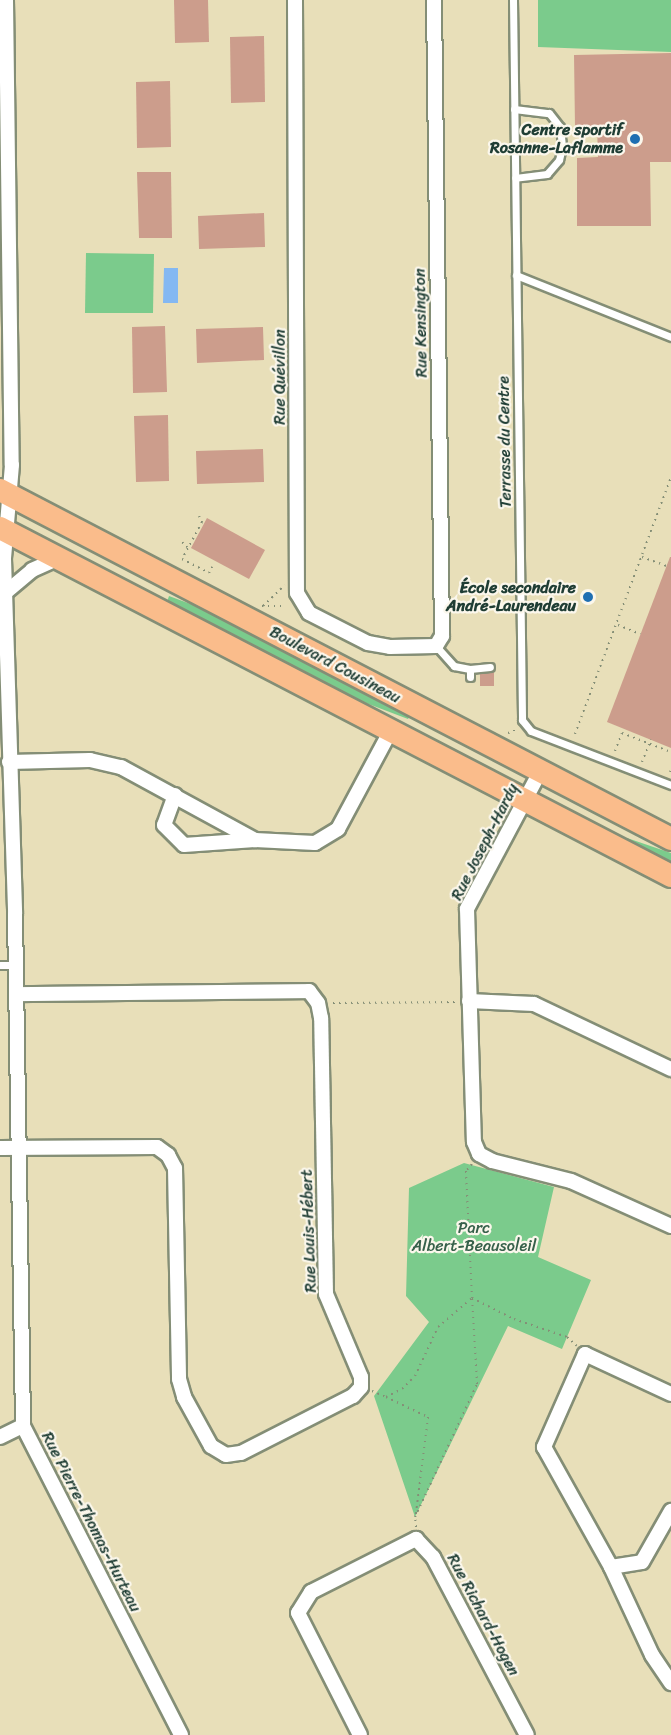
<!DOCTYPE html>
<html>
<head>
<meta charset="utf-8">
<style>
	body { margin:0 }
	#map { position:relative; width:671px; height:1735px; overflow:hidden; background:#e8dfb9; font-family:Sriracha,sans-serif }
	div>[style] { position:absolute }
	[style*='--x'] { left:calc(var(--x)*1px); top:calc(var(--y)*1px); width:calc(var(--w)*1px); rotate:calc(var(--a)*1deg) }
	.green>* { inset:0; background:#7bcb8c }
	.water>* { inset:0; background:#84b8f2 }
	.building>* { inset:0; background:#cc9d8c }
	.path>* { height:2px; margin-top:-1px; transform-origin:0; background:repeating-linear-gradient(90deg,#848e76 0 1.5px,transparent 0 6px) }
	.roads { filter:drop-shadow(2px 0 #848e76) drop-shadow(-2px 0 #848e76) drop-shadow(0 2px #848e76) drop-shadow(0 -2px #848e76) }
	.service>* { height:7px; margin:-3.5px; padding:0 3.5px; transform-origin:3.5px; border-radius:3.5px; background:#fff }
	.minor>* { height:14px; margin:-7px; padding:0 7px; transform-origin:7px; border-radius:7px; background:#fff }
	.primary>* { height:22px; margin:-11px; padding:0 11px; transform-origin:11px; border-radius:11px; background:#fabc8b }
	.dots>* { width:16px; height:16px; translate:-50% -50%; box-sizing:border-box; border:3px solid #fbf7ec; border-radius:50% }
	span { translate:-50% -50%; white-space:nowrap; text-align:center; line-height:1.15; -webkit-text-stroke:4.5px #fbf7ec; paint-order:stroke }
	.poi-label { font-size:16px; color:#1f3d34; font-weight:700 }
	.right { translate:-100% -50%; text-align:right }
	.street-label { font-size:16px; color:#1f3d34 }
	.park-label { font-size:16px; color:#36604a }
</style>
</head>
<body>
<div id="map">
	<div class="green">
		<i style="clip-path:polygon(538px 0,671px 0,671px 52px,538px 47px)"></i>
		<i style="clip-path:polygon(86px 253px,154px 254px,153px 313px,85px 313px)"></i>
		<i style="clip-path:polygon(169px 596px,204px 609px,410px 716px,408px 719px,350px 697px,167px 602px)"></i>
		<i style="clip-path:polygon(627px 838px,671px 853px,671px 864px,626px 840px)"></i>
		<i style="clip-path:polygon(464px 1163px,554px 1187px,538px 1257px,591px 1280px,562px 1349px,508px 1326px,415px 1517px,374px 1396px,429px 1322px,406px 1296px,409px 1188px)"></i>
	</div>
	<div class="water">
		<i style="clip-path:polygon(164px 268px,178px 268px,178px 303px,163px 303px)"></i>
	</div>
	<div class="building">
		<i style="clip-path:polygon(174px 0,208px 0,209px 42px,175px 43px)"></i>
		<i style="clip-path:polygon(264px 36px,265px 102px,231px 103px,230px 37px)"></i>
		<i style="clip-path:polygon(671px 53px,671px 162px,650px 162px,651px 226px,577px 226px,577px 158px,598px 157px,597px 127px,575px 127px,574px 55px)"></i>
		<i style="clip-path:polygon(170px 81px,171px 147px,137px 148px,136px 82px)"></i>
		<i style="clip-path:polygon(137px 172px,171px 172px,172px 238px,139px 238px)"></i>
		<i style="clip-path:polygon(264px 213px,265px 247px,199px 249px,198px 216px)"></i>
		<i style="clip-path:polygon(165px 326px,167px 392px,133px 393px,132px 327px)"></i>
		<i style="clip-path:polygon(263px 327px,264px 360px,197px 363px,196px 329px)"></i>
		<i style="clip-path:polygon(168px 415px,169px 481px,136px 482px,134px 416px)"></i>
		<i style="clip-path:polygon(263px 449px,264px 482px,197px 484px,196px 451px)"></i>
		<i style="clip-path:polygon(207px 518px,265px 550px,249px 579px,191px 548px)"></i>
		<i style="clip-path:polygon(670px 557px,671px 557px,671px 748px,607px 722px)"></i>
		<i style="clip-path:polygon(494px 672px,494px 686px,480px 686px,480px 674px)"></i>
	</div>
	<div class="path">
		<i style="--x:199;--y:516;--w:7;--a:63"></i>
		<i style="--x:202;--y:522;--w:42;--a:118.4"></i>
		<i style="--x:182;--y:559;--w:30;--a:27"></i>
		<i style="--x:209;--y:573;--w:7;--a:-63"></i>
		<i style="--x:182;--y:542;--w:8;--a:45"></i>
		<i style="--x:642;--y:557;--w:27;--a:20"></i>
		<i style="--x:262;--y:606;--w:24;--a:0"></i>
		<i style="--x:263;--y:606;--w:30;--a:-44"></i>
		<i style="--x:618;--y:625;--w:24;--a:22"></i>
		<i style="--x:508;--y:733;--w:6;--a:-18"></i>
		<i style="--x:514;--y:731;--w:6;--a:-90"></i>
		<i style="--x:575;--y:734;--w:274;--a:-69.5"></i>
		<i style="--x:615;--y:751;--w:19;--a:-69"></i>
		<i style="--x:622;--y:733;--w:53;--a:21.2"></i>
		<i style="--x:642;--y:762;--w:24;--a:-68"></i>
		<i style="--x:670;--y:772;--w:2;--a:-63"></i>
		<i style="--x:333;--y:1003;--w:123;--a:-0.5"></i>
		<i style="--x:472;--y:1164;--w:9;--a:131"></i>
		<i style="--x:466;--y:1171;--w:127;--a:87.3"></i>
		<i style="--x:472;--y:1298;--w:47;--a:26.6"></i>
		<i style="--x:514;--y:1319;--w:56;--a:18.8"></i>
		<i style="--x:567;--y:1337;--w:13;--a:42"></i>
		<i style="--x:372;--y:1391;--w:15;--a:23"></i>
		<i style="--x:386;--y:1397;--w:18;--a:-27"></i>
		<i style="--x:402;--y:1389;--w:18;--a:-45"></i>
		<i style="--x:415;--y:1376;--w:54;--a:-64.9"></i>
		<i style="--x:438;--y:1327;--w:45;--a:-40.5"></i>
		<i style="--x:386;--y:1397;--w:47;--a:25.5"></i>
		<i style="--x:428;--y:1417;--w:98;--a:97.1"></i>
		<i style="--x:416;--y:1527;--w:10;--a:-96"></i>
		<i style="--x:415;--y:1517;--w:147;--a:-65"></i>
		<i style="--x:477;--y:1384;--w:86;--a:-93.3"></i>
	</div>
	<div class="roads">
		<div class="service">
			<i style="--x:513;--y:0;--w:720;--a:89.28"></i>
			<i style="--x:522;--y:720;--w:14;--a:51"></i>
			<i style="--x:531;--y:731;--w:150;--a:21.1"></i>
			<i style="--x:514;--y:109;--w:35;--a:7"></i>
			<i style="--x:549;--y:113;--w:18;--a:52"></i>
			<i style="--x:560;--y:127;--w:20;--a:84"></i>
			<i style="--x:562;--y:147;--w:13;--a:103"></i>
			<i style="--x:559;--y:160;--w:18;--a:131"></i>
			<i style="--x:547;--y:174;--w:32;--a:173"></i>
			<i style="--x:516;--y:275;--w:167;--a:21.8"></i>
			<i style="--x:436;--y:646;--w:27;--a:48"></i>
			<i style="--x:454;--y:666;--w:16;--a:11"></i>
			<i style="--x:470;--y:669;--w:8;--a:90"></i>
			<i style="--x:470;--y:669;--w:20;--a:-6"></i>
			<i style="--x:0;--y:965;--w:16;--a:0"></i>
		</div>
		<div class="minor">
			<i style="--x:6;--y:0;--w:465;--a:89.3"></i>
			<i style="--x:12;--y:465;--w:94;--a:94.9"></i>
			<i style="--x:4;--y:559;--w:355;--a:88.2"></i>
			<i style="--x:15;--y:914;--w:512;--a:89.1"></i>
			<i style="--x:23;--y:1426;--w:347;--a:62.9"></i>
			<i style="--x:295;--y:0;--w:593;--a:89.81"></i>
			<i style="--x:297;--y:593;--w:23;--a:59"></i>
			<i style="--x:309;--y:613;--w:66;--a:27"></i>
			<i style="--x:368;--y:643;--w:22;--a:10"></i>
			<i style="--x:390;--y:647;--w:46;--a:-1.2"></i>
			<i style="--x:436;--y:646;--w:12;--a:-59"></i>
			<i style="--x:442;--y:636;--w:636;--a:-90.72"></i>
			<i style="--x:5;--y:593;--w:35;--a:-40"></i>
			<i style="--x:32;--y:570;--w:30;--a:-24"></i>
			<i style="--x:9;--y:762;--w:81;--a:-1.4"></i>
			<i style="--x:90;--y:760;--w:32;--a:13"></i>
			<i style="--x:121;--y:767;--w:153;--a:28.6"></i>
			<i style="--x:255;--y:840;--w:60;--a:2.9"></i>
			<i style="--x:315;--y:843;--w:27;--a:-31"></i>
			<i style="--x:338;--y:829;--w:112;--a:-61.8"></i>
			<i style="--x:540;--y:772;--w:155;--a:118.1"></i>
			<i style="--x:467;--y:909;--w:233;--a:88.3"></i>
			<i style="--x:474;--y:1142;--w:13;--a:67"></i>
			<i style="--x:479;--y:1154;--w:15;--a:28"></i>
			<i style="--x:492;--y:1161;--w:81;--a:14.2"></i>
			<i style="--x:571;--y:1181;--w:110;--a:24.2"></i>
			<i style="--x:175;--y:795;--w:32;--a:110"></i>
			<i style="--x:164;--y:825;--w:28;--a:45"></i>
			<i style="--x:184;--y:845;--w:71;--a:-4"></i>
			<i style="--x:469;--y:1001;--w:65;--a:2.6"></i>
			<i style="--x:534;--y:1004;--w:152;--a:25.4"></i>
			<i style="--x:0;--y:1148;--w:157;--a:-0.4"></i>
			<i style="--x:157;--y:1147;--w:14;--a:36"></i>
			<i style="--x:168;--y:1155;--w:15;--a:62"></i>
			<i style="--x:175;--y:1168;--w:211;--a:88.9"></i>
			<i style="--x:179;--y:1379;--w:19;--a:74"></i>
			<i style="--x:184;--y:1397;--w:56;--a:61.1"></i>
			<i style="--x:211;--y:1446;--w:17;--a:31"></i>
			<i style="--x:226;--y:1455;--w:15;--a:-8"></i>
			<i style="--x:241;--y:1453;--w:126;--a:-27"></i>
			<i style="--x:353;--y:1396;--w:12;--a:-48"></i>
			<i style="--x:361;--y:1387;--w:10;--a:-90"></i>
			<i style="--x:361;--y:1377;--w:90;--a:-112.9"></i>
			<i style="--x:326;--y:1294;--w:276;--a:-91"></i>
			<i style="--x:321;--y:1018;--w:15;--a:-101"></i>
			<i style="--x:318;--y:1003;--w:15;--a:-127"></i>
			<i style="--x:309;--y:991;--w:293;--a:179.4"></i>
			<i style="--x:671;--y:1394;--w:95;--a:-155.1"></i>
			<i style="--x:585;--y:1354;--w:102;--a:113.8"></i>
			<i style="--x:544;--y:1447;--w:137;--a:60.8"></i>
			<i style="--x:611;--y:1567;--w:97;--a:65"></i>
			<i style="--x:652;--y:1655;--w:34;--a:56"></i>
			<i style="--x:0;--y:1437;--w:25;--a:-26"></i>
			<i style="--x:611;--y:1567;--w:31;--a:-9"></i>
			<i style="--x:642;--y:1562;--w:59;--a:-60.4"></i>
			<i style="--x:360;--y:1735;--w:137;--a:-116.9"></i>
			<i style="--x:298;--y:1613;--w:25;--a:-58"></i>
			<i style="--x:311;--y:1592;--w:118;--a:-26.8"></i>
			<i style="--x:416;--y:1539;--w:25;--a:47"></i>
			<i style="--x:433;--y:1557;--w:201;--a:62.2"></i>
		</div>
		<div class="primary">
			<i style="--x:0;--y:490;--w:756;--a:27.48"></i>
			<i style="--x:0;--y:528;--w:756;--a:27.41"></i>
		</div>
	</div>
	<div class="dots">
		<i style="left:635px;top:139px;background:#1f6fb2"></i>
		<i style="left:588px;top:597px;background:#1f6fb2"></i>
	</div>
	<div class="poi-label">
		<span class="right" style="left:623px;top:139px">Centre sportif<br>Rosanne-Laflamme</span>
		<span class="right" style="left:576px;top:597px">École secondaire<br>André-Laurendeau</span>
	</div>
	<div class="street-label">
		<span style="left:421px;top:323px;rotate:-91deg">Rue Kensington</span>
		<span style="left:280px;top:377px;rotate:-90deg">Rue Quévillon</span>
		<span style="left:505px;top:442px;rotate:-91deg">Terrasse du Centre</span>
		<span style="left:335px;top:665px;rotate:28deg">Boulevard Cousineau</span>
		<span style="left:485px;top:842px;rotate:-63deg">Rue Joseph-Hardy</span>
		<span style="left:309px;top:1231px;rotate:-92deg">Rue Louis-Hébert</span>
		<span style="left:91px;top:1522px;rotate:63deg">Rue Pierre-Thomas-Hurteau</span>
		<span style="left:483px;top:1615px;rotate:62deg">Rue Richard-Hogen</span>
	</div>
	<div class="park-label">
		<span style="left:474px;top:1237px">Parc<br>Albert-Beausoleil</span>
	</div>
</div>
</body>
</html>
